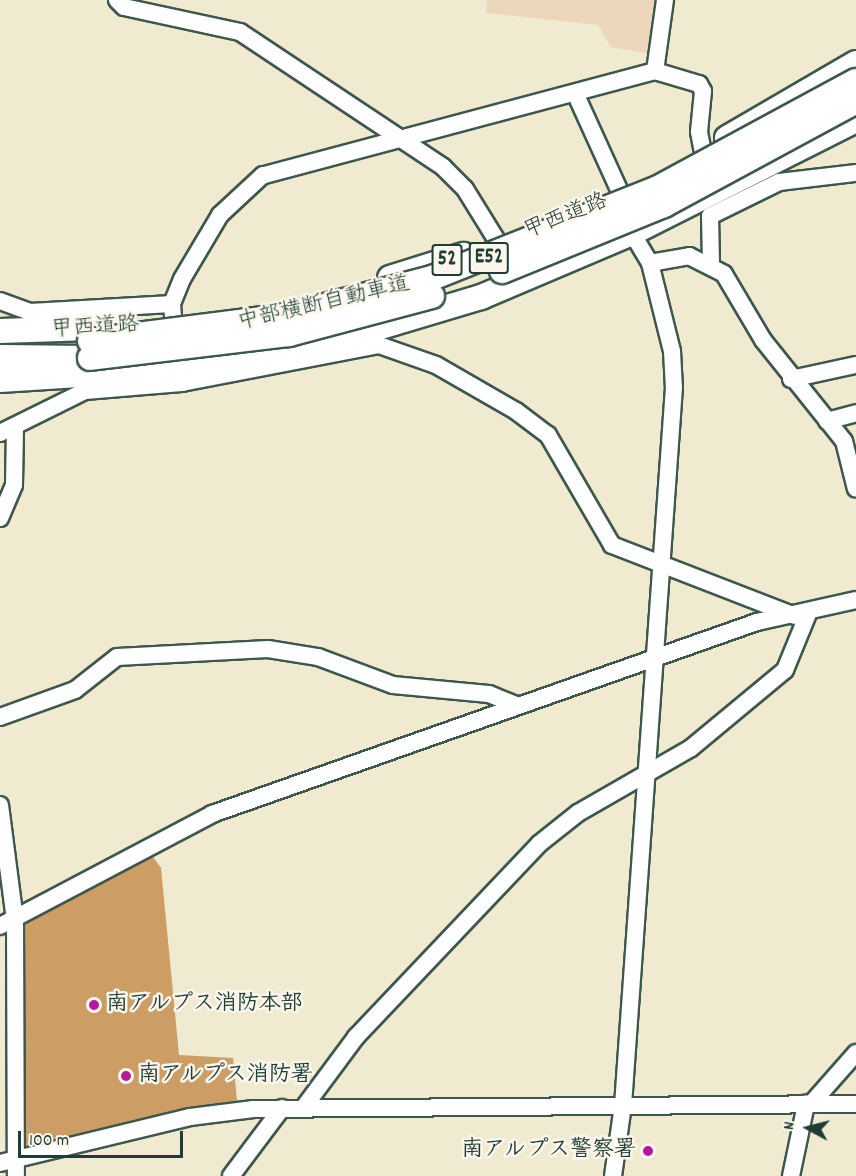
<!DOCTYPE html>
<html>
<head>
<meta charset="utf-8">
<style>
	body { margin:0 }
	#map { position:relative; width:856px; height:1176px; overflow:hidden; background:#f0ead1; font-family:Dekko,"Klee One",sans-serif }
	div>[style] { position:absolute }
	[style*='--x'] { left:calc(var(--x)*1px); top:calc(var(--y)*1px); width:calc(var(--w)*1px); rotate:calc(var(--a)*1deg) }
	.built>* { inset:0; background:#edd7bb }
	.building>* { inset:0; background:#cc9e65 }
	.roads { filter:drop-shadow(2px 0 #3e574c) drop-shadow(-2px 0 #3e574c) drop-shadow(0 2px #3e574c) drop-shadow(0 -2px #3e574c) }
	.minor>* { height:16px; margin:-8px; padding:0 8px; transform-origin:8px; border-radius:8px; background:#fff }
	.highway>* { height:24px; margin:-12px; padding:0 12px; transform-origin:12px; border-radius:12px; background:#fff }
	.bridges { filter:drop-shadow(2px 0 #3e574c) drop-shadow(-2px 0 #3e574c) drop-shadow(0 2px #3e574c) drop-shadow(0 -2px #3e574c) }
	.highway-bridge>* { height:24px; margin:-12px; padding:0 12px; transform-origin:12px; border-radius:12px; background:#fff }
	.dots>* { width:16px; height:16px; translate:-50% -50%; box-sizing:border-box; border:3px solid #fbf7ec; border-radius:50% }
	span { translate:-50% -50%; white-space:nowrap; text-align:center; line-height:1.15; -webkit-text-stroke:5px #fbf7ec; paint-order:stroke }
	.shield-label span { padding:2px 4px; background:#fbf7ec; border:2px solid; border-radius:4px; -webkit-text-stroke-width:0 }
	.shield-label { font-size:21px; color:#1f3d34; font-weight:700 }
	.street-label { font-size:22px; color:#1f3d34 }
	.poi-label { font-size:22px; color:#1f3d34; font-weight:700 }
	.left { translate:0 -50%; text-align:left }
	.right { translate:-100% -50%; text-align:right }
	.north { position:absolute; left:778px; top:1098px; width:60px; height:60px; -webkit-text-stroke:4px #fbf7ec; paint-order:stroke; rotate:277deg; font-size:16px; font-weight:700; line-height:24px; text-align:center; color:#1f3d34 }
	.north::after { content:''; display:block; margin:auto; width:21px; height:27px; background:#1f3d34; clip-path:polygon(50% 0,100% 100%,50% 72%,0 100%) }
	.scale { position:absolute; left:18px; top:1131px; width:165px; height:27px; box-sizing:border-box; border:3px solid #1f3d34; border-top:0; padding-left:8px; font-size:18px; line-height:21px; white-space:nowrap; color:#1f3d34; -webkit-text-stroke:4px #fbf7ec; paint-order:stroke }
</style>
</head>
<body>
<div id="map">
	<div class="built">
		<i style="clip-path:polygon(487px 0,659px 0,651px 54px,611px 47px,598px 25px,486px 13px)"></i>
	</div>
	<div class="building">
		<i style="clip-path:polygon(148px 850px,161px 868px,179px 1055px,233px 1058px,238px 1111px,17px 1159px,15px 920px)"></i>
	</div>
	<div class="roads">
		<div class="minor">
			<i style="--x:117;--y:0;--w:10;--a:45"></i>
			<i style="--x:124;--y:7;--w:119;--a:12.2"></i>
			<i style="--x:240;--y:32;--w:244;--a:33.6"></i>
			<i style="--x:443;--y:167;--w:31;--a:45"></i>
			<i style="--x:465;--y:189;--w:65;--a:58.3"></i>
			<i style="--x:665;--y:0;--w:72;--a:98"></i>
			<i style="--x:655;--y:71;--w:406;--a:165.1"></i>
			<i style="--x:263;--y:175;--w:59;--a:137.1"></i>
			<i style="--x:220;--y:215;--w:74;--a:120.7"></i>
			<i style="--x:182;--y:279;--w:27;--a:112"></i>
			<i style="--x:172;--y:304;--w:65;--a:85.6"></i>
			<i style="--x:177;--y:369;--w:15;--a:70"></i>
			<i style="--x:182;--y:383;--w:201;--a:-10.9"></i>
			<i style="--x:379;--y:345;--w:60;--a:19.3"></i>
			<i style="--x:436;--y:365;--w:92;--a:29.9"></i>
			<i style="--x:516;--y:411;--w:40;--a:37"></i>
			<i style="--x:548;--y:435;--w:127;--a:59.8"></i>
			<i style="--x:612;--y:545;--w:196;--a:21.2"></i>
			<i style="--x:655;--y:71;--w:46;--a:16.5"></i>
			<i style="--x:699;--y:84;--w:8;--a:60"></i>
			<i style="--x:703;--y:91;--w:41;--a:95.6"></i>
			<i style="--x:699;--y:132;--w:20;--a:79"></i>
			<i style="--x:576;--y:95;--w:109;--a:65.6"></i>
			<i style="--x:621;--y:194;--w:41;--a:74.2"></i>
			<i style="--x:632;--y:233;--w:35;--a:59"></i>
			<i style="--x:650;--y:263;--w:91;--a:76"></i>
			<i style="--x:672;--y:351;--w:36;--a:87"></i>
			<i style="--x:674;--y:387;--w:720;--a:94.06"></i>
			<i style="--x:623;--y:1105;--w:72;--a:98"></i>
			<i style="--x:650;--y:263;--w:40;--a:-10"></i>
			<i style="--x:689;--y:256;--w:39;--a:27"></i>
			<i style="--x:724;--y:274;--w:77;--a:59.4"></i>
			<i style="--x:763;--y:340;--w:129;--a:51.3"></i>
			<i style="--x:844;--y:441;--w:49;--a:76"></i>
			<i style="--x:711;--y:263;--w:47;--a:-91.2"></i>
			<i style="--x:710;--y:216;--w:77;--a:-26.2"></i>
			<i style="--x:779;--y:182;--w:78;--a:-6.7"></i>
			<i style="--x:0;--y:301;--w:32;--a:20"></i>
			<i style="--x:30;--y:312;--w:142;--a:-3.2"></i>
			<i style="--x:791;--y:379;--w:66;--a:-12.2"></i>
			<i style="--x:827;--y:421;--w:30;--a:-15"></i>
			<i style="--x:0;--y:433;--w:95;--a:-26.3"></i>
			<i style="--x:85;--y:391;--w:97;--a:-4.7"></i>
			<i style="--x:0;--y:518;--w:36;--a:-67"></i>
			<i style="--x:14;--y:485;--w:58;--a:-89"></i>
			<i style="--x:0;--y:717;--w:80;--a:-19.8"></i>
			<i style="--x:75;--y:690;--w:53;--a:-38.2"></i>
			<i style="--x:117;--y:657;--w:151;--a:-3"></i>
			<i style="--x:268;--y:649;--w:51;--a:9.1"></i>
			<i style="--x:318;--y:657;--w:80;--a:20.5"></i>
			<i style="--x:393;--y:685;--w:96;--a:5.4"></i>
			<i style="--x:489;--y:694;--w:29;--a:22"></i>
			<i style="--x:0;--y:805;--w:116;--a:82.6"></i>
			<i style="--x:15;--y:920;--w:256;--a:89.8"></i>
			<i style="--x:0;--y:926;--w:240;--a:-27.8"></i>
			<i style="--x:212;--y:814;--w:578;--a:-19.41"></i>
			<i style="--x:757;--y:622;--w:101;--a:-12.5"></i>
			<i style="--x:811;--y:1104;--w:68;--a:-48.6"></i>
			<i style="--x:304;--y:1107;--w:87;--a:-53.4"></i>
			<i style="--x:356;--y:1037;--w:266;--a:-46.5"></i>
			<i style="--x:539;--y:844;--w:50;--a:-38.5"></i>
			<i style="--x:578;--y:813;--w:130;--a:-29.9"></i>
			<i style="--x:691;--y:748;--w:122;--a:-39.7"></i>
			<i style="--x:785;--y:670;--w:61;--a:-67.7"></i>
			<i style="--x:0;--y:1163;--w:195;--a:-13.6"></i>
			<i style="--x:190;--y:1117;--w:64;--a:-7.2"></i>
			<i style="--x:253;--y:1109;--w:603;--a:-0.48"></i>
			<i style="--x:231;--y:1176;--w:85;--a:-53.1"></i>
			<i style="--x:791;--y:1176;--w:74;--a:-78.2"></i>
		</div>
		<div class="highway">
			<i style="--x:727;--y:138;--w:149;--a:-30.2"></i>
			<i style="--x:390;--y:278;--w:77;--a:-17.5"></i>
			<i style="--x:0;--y:331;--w:120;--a:-1.9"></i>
			<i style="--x:0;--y:357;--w:90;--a:0.6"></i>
			<i style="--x:0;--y:380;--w:177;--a:-3.6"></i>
			<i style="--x:177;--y:369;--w:89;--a:-9.7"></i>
			<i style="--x:265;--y:354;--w:84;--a:-11.7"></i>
			<i style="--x:347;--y:337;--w:140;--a:-16.6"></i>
			<i style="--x:481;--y:297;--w:164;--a:-23"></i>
			<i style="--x:632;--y:233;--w:251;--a:-26.8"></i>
		</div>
	</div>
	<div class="bridges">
		<div class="highway-bridge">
			<i style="--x:502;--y:271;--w:175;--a:-22.2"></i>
			<i style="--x:664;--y:205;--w:218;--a:-28.4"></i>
			<i style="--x:90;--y:341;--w:198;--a:-7.3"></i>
			<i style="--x:286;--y:316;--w:151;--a:-14.6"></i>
			<i style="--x:432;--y:278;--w:241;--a:-21.7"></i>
			<i style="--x:656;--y:189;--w:227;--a:-28.4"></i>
			<i style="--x:90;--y:358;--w:200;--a:-6.9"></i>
			<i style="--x:289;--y:334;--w:148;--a:-14.9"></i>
		</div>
	</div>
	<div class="dots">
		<i style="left:94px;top:1005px;background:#b5179e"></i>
		<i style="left:126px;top:1076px;background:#b5179e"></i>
		<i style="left:648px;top:1151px;background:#b5179e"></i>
	</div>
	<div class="shield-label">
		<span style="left:489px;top:258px">E52</span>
		<span style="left:447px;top:260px">52</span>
	</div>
	<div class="street-label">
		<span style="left:566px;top:217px;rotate:-22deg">甲西道路</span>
		<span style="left:324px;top:304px;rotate:-13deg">中部横断自動車道</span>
		<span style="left:95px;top:328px;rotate:-4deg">甲西道路</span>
	</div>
	<div class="poi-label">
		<span class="left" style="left:106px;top:1005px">南アルプス消防本部</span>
		<span class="left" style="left:138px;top:1076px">南アルプス消防署</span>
		<span class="right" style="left:636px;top:1151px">南アルプス警察署</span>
	</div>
	<div class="north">N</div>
	<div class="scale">100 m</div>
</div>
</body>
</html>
